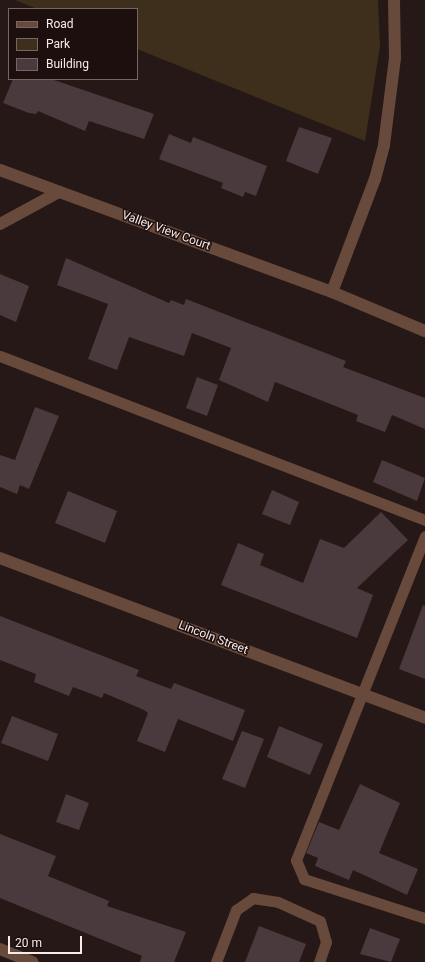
<!DOCTYPE html>
<html>
<head>
<meta charset="utf-8">
<style>
	body { margin:0 }
	#map { position:relative; width:425px; height:962px; overflow:hidden; background:#261816; font-family:Roboto,sans-serif }
	div>[style] { position:absolute }
	[style*='--x'] { left:calc(var(--x)*1px); top:calc(var(--y)*1px); width:calc(var(--w)*1px); rotate:calc(var(--a)*1deg) }
	.green>* { inset:0; background:#3e2f1c }
	.building>* { inset:0; background:#4a3a3d }
	.service>* { height:11px; margin:-5.5px; padding:0 5.5px; transform-origin:5.5px; border-radius:5.5px; background:#674a3b }
	.minor>* { height:12px; margin:-6px; padding:0 6px; transform-origin:6px; border-radius:6px; background:#674a3b }
	span { translate:-50% -50%; white-space:nowrap; text-align:center; line-height:1.15; -webkit-text-stroke:3px #1d0f0e; paint-order:stroke }
	.street-label { font-size:12px; color:#f6ebea }
	.legend { position:absolute; left:8px; top:8px; width:130px; height:72px; box-sizing:border-box; background:#1d0f0e; border:1px solid #746766; margin:0; padding:5px 7px; list-style:none; font-size:12px; color:#f6ebea }
	.legend li { display:flex; align-items:center; gap:8px; height:20px }
	.legend b { width:20px; border:1px solid #746766 }
	.scale { position:absolute; left:8px; top:936px; width:74px; height:18px; box-sizing:border-box; border:2px solid #f6ebea; border-top:0; padding-left:5px; font-size:12px; line-height:14px; white-space:nowrap; color:#f6ebea; -webkit-text-stroke:3px #1d0f0e; paint-order:stroke }
</style>
</head>
<body>
<div id="map">
	<div class="green">
		<i style="clip-path:polygon(15px 0,378px 0,380px 46px,365px 141px,137px 49px,137px 9px,37px 9px)"></i>
	</div>
	<div class="building">
		<i style="clip-path:polygon(13px 79px,51px 79px,154px 114px,144px 139px,89px 121px,85px 131px,38px 111px,36px 114px,29px 113px,3px 103px)"></i>
		<i style="clip-path:polygon(299px 127px,332px 138px,318px 174px,286px 161px)"></i>
		<i style="clip-path:polygon(169px 134px,191px 143px,193px 137px,267px 166px,256px 196px,245px 192px,243px 197px,221px 188px,223px 183px,159px 159px)"></i>
		<i style="clip-path:polygon(66px 258px,169px 303px,171px 300px,184px 305px,186px 299px,346px 361px,343px 367px,425px 398px,425px 429px,392px 415px,385px 432px,356px 421px,358px 415px,275px 382px,268px 402px,219px 380px,231px 348px,192px 333px,184px 356px,129px 337px,117px 370px,88px 359px,108px 304px,57px 285px)"></i>
		<i style="clip-path:polygon(0 274px,29px 286px,16px 322px,0 315px)"></i>
		<i style="clip-path:polygon(197px 377px,218px 385px,207px 416px,186px 408px)"></i>
		<i style="clip-path:polygon(35px 407px,59px 416px,29px 489px,20px 485px,17px 494px,0 487px,0 455px,15px 460px)"></i>
		<i style="clip-path:polygon(382px 460px,425px 478px,417px 501px,373px 482px)"></i>
		<i style="clip-path:polygon(272px 490px,299px 502px,290px 525px,262px 514px)"></i>
		<i style="clip-path:polygon(68px 491px,117px 511px,105px 543px,55px 523px)"></i>
		<i style="clip-path:polygon(381px 512px,408px 540px,357px 588px,373px 595px,357px 638px,221px 585px,238px 543px,264px 554px,260px 565px,303px 583px,320px 539px,344px 548px)"></i>
		<i style="clip-path:polygon(423px 605px,425px 606px,425px 679px,399px 669px)"></i>
		<i style="clip-path:polygon(0 616px,139px 670px,136px 676px,171px 689px,174px 683px,245px 710px,233px 741px,178px 719px,165px 752px,137px 741px,148px 713px,144px 710px,104px 693px,102px 698px,73px 687px,69px 696px,34px 682px,36px 674px,0 660px)"></i>
		<i style="clip-path:polygon(12px 716px,58px 734px,48px 761px,1px 743px)"></i>
		<i style="clip-path:polygon(279px 726px,323px 744px,310px 775px,267px 757px)"></i>
		<i style="clip-path:polygon(242px 731px,264px 739px,245px 788px,222px 779px)"></i>
		<i style="clip-path:polygon(360px 784px,400px 803px,379px 853px,418px 869px,407px 895px,353px 870px,349px 880px,315px 866px,318px 858px,306px 853px,319px 822px,339px 830px)"></i>
		<i style="clip-path:polygon(66px 794px,89px 803px,79px 830px,56px 822px)"></i>
		<i style="clip-path:polygon(0 834px,56px 856px,48px 876px,109px 901px,107px 906px,186px 932px,174px 962px,140px 962px,142px 956px,0 898px)"></i>
		<i style="clip-path:polygon(259px 926px,306px 944px,299px 962px,245px 962px)"></i>
		<i style="clip-path:polygon(370px 928px,400px 939px,391px 962px,360px 954px)"></i>
	</div>
	<div class="service">
		<i style="--x:0;--y:356;--w:456;--a:21.1"></i>
		<i style="--x:425;--y:536;--w:349;--a:111.7"></i>
		<i style="--x:296;--y:860;--w:21;--a:67"></i>
		<i style="--x:304;--y:879;--w:127;--a:17.9"></i>
		<i style="--x:216;--y:962;--w:56;--a:-69"></i>
		<i style="--x:236;--y:910;--w:21;--a:-35"></i>
		<i style="--x:253;--y:898;--w:25;--a:9"></i>
		<i style="--x:278;--y:902;--w:46;--a:24.3"></i>
		<i style="--x:320;--y:921;--w:22;--a:74"></i>
		<i style="--x:326;--y:942;--w:21;--a:109"></i>
	</div>
	<div class="minor">
		<i style="--x:0;--y:170;--w:354;--a:20.2"></i>
		<i style="--x:332;--y:292;--w:101;--a:22.8"></i>
		<i style="--x:0;--y:224;--w:67;--a:-28.5"></i>
		<i style="--x:332;--y:292;--w:121;--a:-69.2"></i>
		<i style="--x:375;--y:179;--w:35;--a:-75"></i>
		<i style="--x:384;--y:145;--w:88;--a:-82.8"></i>
		<i style="--x:395;--y:58;--w:58;--a:-91"></i>
		<i style="--x:0;--y:558;--w:454;--a:20.6"></i>
		<i style="--x:0;--y:949;--w:35;--a:22"></i>
	</div>
	<div class="street-label">
		<span style="left:166px;top:231px;rotate:20deg">Valley View Court</span>
		<span style="left:213px;top:638px;rotate:21deg">Lincoln Street</span>
	</div>
	<ul class="legend">
	<li><b style="height:5px;background:#674a3b"></b>Road</li>
	<li><b style="height:11px;background:#3e2f1c"></b>Park</li>
	<li><b style="height:11px;background:#4a3a3d"></b>Building</li>
	</ul>
	<div class="scale">20 m</div>
</div>
</body>
</html>
